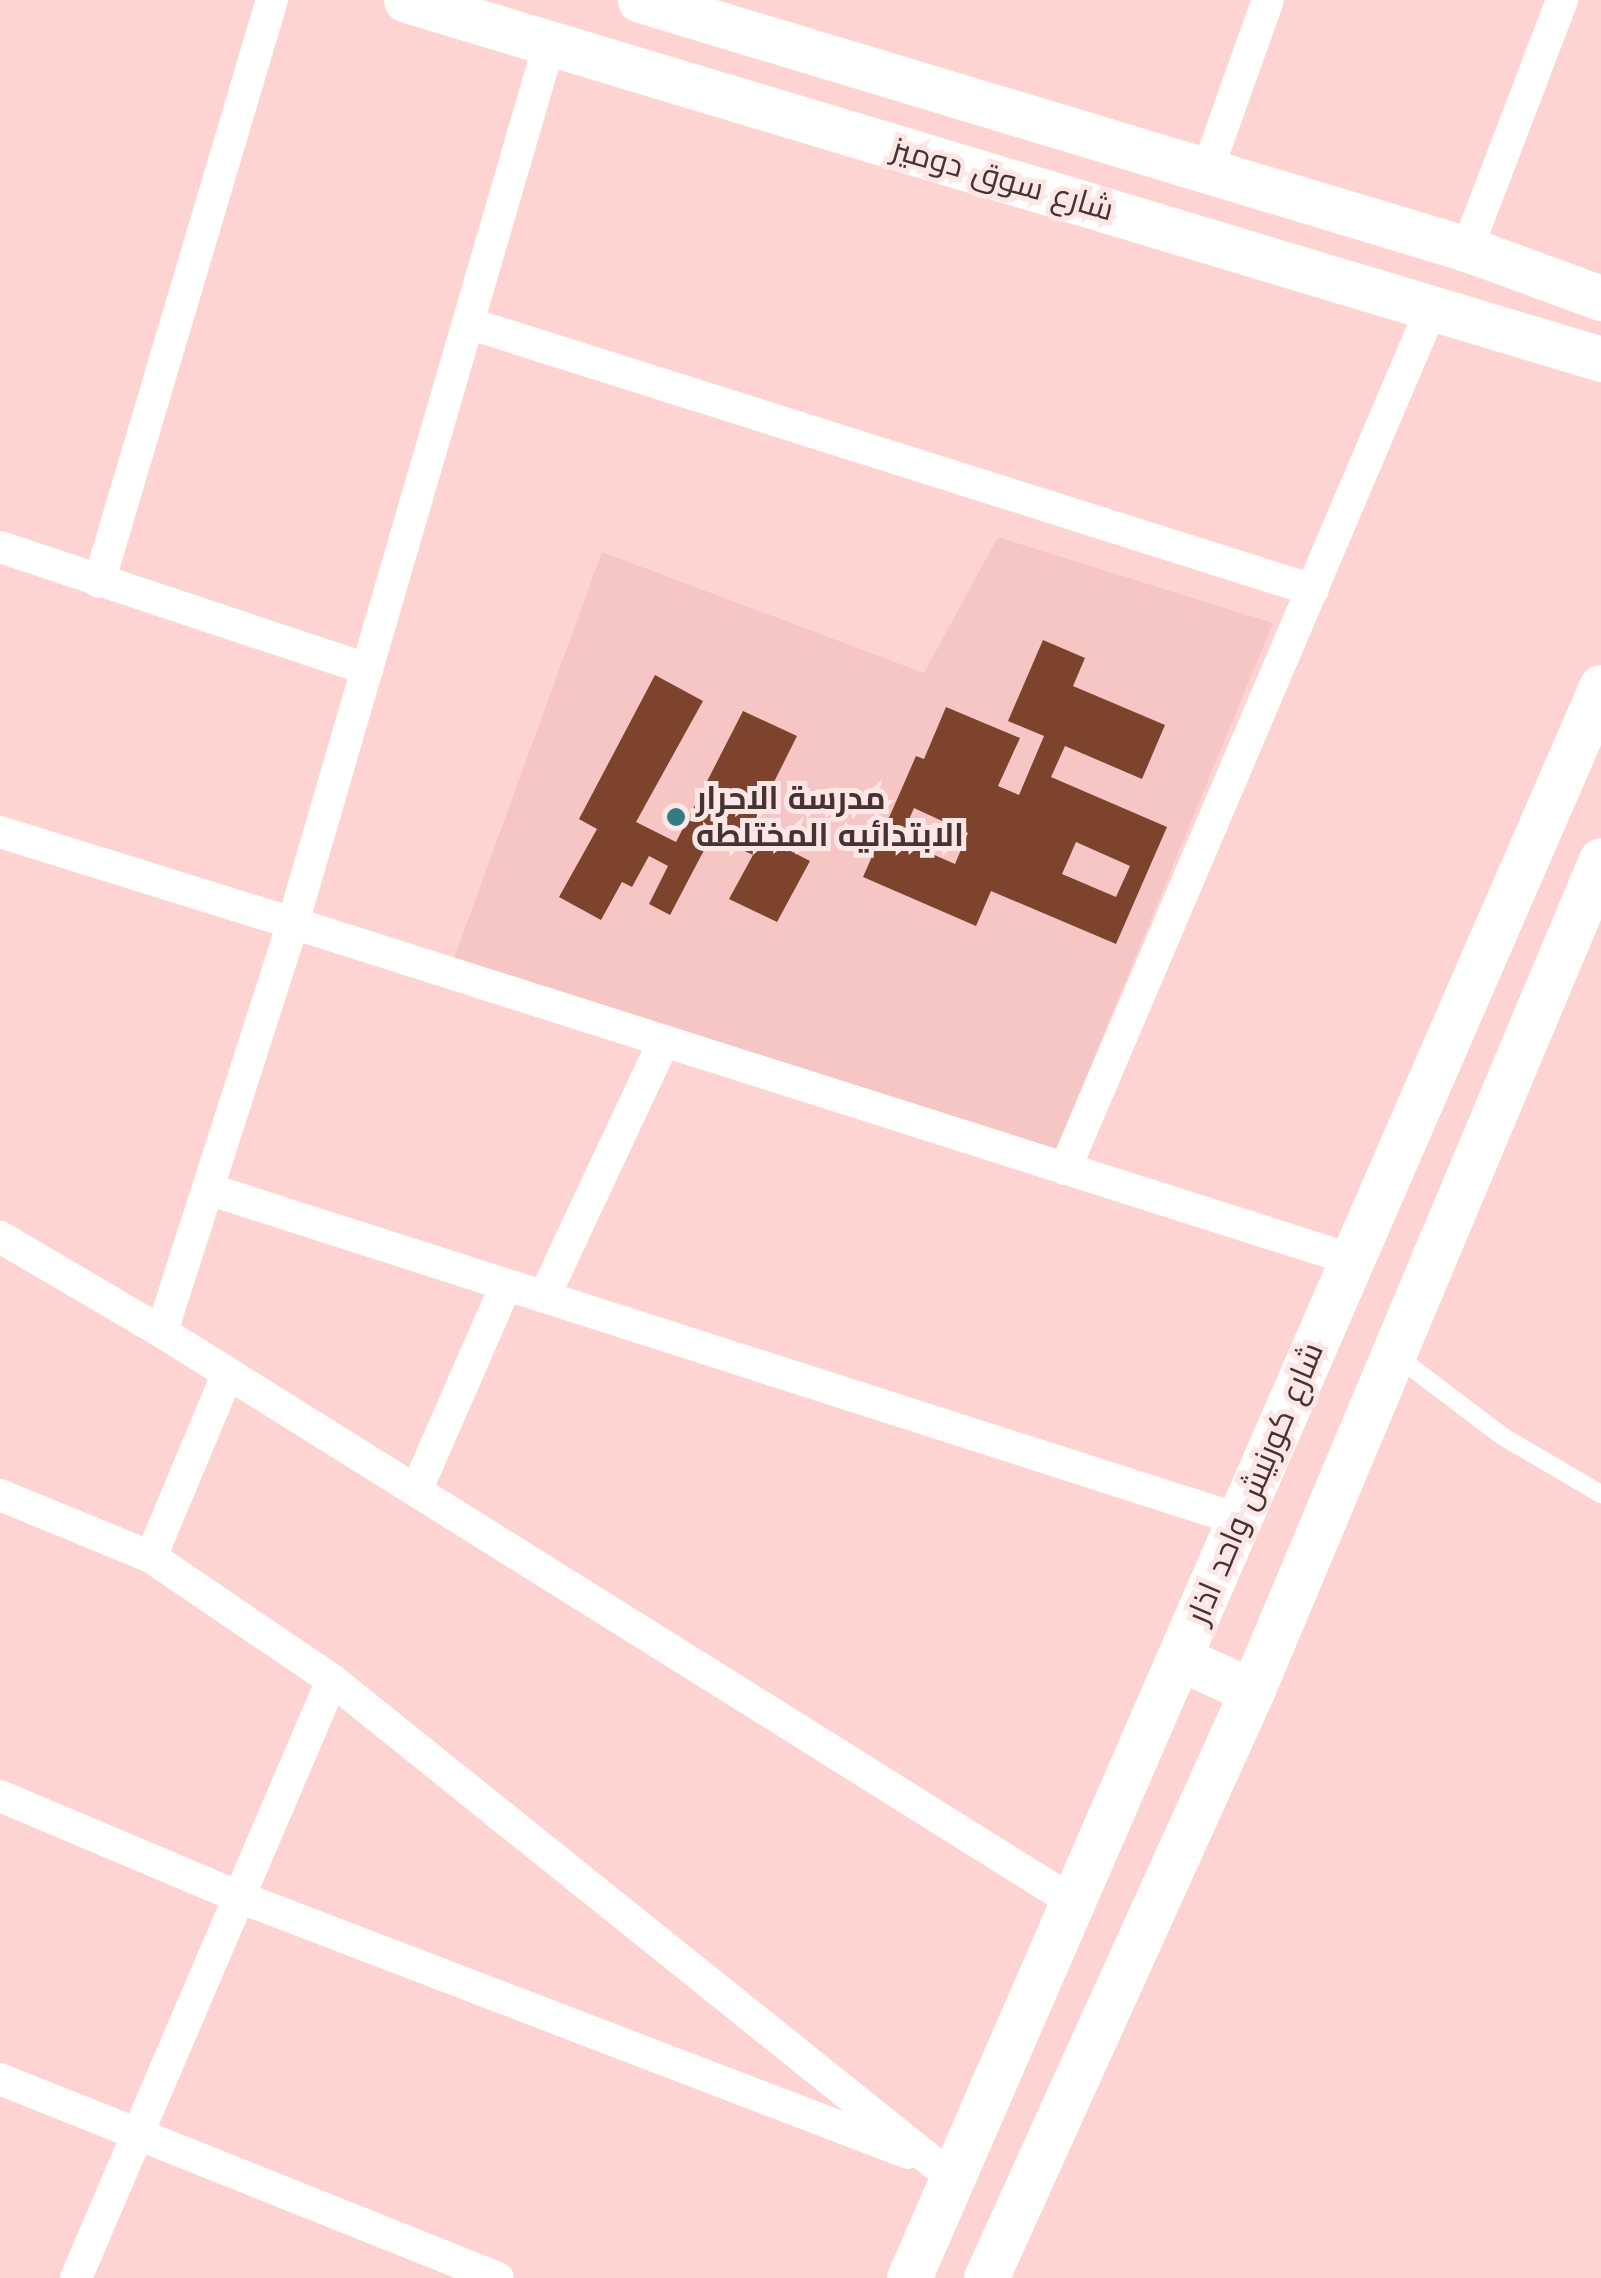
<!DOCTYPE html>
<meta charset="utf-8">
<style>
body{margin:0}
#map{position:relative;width:1601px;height:2278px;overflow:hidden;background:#fed4d2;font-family:"Work Sans",Cairo,sans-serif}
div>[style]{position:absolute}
.built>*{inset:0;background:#f6c6c4}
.building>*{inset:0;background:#7d432d}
.service>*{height:18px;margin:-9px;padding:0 9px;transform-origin:9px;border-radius:9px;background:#fff}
.minor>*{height:32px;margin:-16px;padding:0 16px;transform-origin:16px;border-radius:16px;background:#fff}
.secondary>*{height:45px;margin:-22.5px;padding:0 22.5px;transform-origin:22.5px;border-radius:22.5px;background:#fff}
.dots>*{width:28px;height:28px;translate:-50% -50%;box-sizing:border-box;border:5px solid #fde7e6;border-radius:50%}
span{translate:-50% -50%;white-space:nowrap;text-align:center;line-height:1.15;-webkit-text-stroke:10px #fde7e6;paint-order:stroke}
.street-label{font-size:32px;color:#463231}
.poi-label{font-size:32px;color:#463231;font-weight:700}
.left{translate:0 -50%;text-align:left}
</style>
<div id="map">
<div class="built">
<div style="clip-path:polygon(998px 537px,1273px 623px,1055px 1152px,453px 961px,602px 552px,924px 673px)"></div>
</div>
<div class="building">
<div style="clip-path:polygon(evenodd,1043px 640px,1085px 658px,1073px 686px,1165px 725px,1142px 779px,1065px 746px,1051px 777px,1167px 827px,1116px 944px,991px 891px,976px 926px,863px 877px,916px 756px,924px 759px,946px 707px,1020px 738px,998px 786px,1019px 795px,1044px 736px,1008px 721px,1043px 640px,914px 808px,968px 833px,955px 864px,900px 840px,914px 808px,1043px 640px,1076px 842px,1130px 866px,1116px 897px,1062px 874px,1076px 842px)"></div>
<div style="clip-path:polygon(655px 675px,703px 701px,636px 822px,676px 842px,743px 711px,797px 736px,750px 830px,810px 861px,777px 922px,729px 899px,753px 855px,712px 835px,670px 915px,649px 904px,668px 866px,649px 856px,632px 887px,622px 882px,601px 920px,559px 897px,597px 829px,579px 819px)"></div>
</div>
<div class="service">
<div style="left:1394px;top:1354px;width:136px;rotate:37.2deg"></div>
<div style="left:1502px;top:1436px;width:115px;rotate:30.4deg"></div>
</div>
<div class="minor">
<div style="left:549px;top:45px;width:915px;rotate:106.26deg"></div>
<div style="left:293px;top:923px;width:1109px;rotate:17.63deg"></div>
<div style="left:1207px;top:171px;width:182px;rotate:-70.4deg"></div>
<div style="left:1467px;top:249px;width:267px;rotate:-69.1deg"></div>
<div style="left:468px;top:323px;width:886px;rotate:17.54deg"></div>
<div style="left:0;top:547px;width:387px;rotate:18.4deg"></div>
<div style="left:99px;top:582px;width:607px;rotate:-73.45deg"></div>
<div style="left:0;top:832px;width:307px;rotate:17.3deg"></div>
<div style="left:293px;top:923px;width:429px;rotate:107.8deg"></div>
<div style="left:162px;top:1332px;width:188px;rotate:-149.6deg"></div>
<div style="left:1065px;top:1169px;width:939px;rotate:-66.93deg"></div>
<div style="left:208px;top:1189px;width:1081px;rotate:17.78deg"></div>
<div style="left:544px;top:1297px;width:283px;rotate:-64.9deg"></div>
<div style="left:162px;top:1332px;width:1073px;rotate:32.02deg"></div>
<div style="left:416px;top:1491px;width:225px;rotate:-66.4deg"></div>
<div style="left:0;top:1495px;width:163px;rotate:22.3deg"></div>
<div style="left:151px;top:1557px;width:219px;rotate:34.2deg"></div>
<div style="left:332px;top:1680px;width:773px;rotate:38.75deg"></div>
<div style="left:935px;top:2164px;width:21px;rotate:23deg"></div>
<div style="left:151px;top:1557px;width:199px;rotate:-67.3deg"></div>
<div style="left:0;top:1796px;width:259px;rotate:22.9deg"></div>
<div style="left:239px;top:1897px;width:716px;rotate:20.94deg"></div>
<div style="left:0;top:2079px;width:536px;rotate:21.78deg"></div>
<div style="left:76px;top:2278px;width:650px;rotate:-66.82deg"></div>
</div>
<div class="secondary">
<div style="left:406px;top:0;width:1248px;rotate:16.72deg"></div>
<div style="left:640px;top:0;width:864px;rotate:16.76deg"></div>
<div style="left:1467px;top:249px;width:143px;rotate:20.1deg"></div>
<div style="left:1181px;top:1659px;width:78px;rotate:24.3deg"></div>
<div style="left:909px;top:2278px;width:1735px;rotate:-66.49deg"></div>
<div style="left:986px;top:2278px;width:644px;rotate:-65.62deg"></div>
<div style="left:1252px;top:1691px;width:901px;rotate:-67.22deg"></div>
</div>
<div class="dots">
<div style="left:676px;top:817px;background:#337c81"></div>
</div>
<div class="street-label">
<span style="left:1003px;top:179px;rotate:16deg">شارع سوق دوميز</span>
<span style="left:1255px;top:1483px;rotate:-67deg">شارع كورنيش واحد اذار</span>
</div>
<div class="poi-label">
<span class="left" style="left:696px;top:817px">مدرسة الاحرار<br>الابتدائيه المختلطه</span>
</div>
</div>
